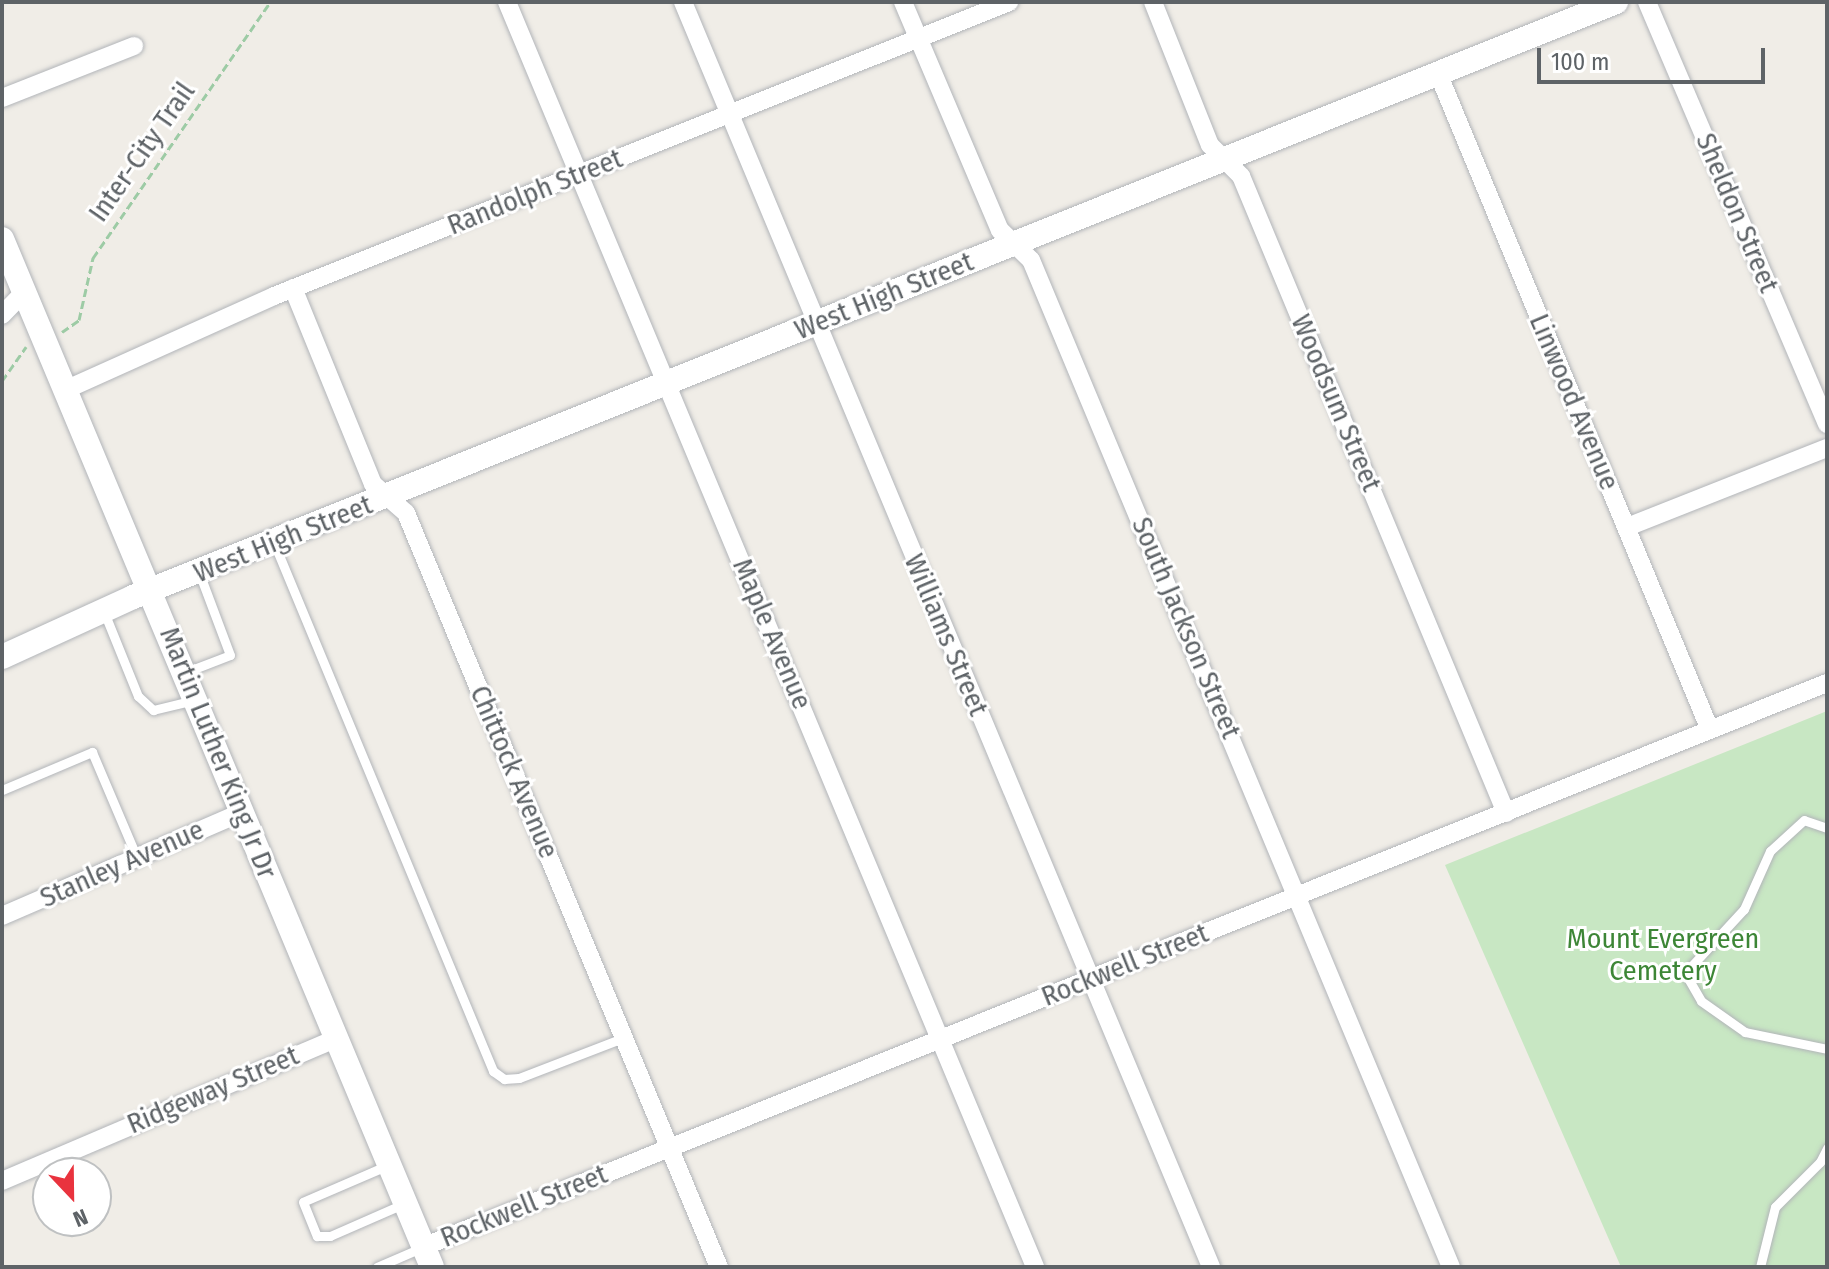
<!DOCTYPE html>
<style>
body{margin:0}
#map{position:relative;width:1829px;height:1269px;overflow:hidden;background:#f0ede7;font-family:"Fira Sans Condensed",sans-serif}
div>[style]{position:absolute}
.green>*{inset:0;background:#c8e7c3}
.path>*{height:3px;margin-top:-1.5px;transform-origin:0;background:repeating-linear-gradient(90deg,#9dcba5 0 8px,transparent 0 12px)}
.roads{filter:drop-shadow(0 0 2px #b2b5b9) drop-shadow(0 0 2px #b2b5b9)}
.lane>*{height:9px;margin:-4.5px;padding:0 4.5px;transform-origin:4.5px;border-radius:4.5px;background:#fff}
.street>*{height:18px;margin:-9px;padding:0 9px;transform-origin:9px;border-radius:9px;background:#fff}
.secondary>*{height:24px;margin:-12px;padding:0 12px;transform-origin:12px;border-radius:12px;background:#fff}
span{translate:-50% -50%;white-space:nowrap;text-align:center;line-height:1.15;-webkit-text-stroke:6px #fff;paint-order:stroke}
.street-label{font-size:28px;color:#5e6367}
.park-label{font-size:28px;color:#3d8636}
.frame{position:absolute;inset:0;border:4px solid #5e6367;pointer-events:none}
.north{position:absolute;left:32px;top:1157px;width:80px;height:80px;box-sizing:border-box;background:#fff;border:2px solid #bfc1c2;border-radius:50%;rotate:158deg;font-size:22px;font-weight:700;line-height:32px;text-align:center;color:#5e6367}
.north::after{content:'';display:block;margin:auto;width:28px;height:36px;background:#e9333e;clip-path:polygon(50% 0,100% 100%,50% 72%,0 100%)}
.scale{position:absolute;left:1537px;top:48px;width:228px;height:36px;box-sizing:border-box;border:4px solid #5e6367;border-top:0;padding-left:10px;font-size:24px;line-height:28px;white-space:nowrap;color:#5e6367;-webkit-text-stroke:6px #fff;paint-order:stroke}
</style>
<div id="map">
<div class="green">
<div style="clip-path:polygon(1827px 711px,1827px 1267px,1621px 1267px,1445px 865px)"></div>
</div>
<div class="path">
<div style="left:62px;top:332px;width:21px;rotate:-35deg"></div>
<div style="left:79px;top:320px;width:64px;rotate:-77.3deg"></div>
<div style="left:93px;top:258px;width:311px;rotate:-55.3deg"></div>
<div style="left:2px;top:381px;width:42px;rotate:-54.8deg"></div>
</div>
<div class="roads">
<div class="lane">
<div style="left:274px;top:543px;width:572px;rotate:67.47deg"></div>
<div style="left:493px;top:1071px;width:14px;rotate:36deg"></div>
<div style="left:504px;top:1079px;width:15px;rotate:-4deg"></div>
<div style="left:519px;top:1078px;width:114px;rotate:-21.1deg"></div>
<div style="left:104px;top:612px;width:91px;rotate:68deg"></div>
<div style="left:138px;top:696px;width:21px;rotate:43deg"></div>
<div style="left:153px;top:710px;width:42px;rotate:-13.7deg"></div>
<div style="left:186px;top:672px;width:47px;rotate:-21.1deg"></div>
<div style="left:230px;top:655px;width:85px;rotate:-110.6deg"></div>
<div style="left:2px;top:790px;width:98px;rotate:-22.9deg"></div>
<div style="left:92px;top:752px;width:115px;rotate:67deg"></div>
<div style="left:1827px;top:828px;width:24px;rotate:-161deg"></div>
<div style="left:1804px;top:820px;width:46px;rotate:137.6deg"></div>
<div style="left:1770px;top:851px;width:64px;rotate:114.1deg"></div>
<div style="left:1744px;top:909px;width:87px;rotate:132.7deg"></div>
<div style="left:1685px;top:973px;width:32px;rotate:60deg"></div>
<div style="left:1701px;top:1001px;width:54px;rotate:35.2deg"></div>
<div style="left:1745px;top:1032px;width:84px;rotate:11.7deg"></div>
<div style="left:386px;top:1166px;width:90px;rotate:156.6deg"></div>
<div style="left:303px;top:1202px;width:37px;rotate:68deg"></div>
<div style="left:317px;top:1236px;width:13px"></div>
<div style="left:330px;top:1236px;width:82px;rotate:-23.7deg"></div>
<div style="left:377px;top:1267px;width:50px;rotate:-23.5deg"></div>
<div style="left:1760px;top:1267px;width:62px;rotate:-76deg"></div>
<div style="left:1775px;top:1207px;width:64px;rotate:-45deg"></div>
<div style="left:1820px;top:1162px;width:16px;rotate:-63deg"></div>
</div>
<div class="street">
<div style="left:507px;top:2px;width:1371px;rotate:67.34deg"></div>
<div style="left:683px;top:2px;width:1371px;rotate:67.34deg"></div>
<div style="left:903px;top:2px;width:248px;rotate:67deg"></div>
<div style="left:1000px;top:230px;width:43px;rotate:44.1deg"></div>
<div style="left:1031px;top:260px;width:1091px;rotate:67.36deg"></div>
<div style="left:1153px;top:2px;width:154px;rotate:68.3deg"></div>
<div style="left:1210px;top:145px;width:44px;rotate:45deg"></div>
<div style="left:1241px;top:176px;width:690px;rotate:67.41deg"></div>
<div style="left:1647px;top:2px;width:459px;rotate:66.9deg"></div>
<div style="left:1438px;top:73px;width:711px;rotate:67.51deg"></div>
<div style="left:2px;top:98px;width:142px;rotate:-21.5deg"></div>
<div style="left:293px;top:288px;width:212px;rotate:67.8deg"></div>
<div style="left:373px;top:484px;width:44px;rotate:41.3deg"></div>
<div style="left:406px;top:513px;width:816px;rotate:67.46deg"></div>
<div style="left:2px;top:315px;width:32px;rotate:-46deg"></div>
<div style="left:65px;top:390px;width:229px;rotate:-24.2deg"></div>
<div style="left:274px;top:296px;width:792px;rotate:-21.8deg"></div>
<div style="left:1627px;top:527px;width:215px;rotate:-21.6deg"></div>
<div style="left:2px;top:916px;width:262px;rotate:-23.4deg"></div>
<div style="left:2px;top:1181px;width:364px;rotate:-23.1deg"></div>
<div style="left:423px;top:1247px;width:1513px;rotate:-21.89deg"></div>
</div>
<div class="secondary">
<div style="left:2px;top:239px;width:1114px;rotate:67.3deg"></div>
<div style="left:2px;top:657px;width:144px;rotate:-24.6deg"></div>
<div style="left:133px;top:597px;width:1598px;rotate:-21.86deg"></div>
</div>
</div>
<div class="street-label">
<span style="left:142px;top:152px;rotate:-55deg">Inter-City Trail</span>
<span style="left:535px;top:192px;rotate:-22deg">Randolph Street</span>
<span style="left:1737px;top:213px;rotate:67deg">Sheldon Street</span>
<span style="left:884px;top:296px;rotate:-22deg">West High Street</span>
<span style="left:1574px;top:402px;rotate:67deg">Linwood Avenue</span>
<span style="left:1336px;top:403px;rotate:67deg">Woodsum Street</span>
<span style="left:283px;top:539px;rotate:-22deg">West High Street</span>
<span style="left:1186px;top:628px;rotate:67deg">South Jackson Street</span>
<span style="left:772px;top:634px;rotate:67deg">Maple Avenue</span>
<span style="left:946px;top:635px;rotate:67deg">Williams Street</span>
<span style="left:218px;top:753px;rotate:68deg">Martin Luther King Jr Dr</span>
<span style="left:514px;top:772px;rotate:67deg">Chittock Avenue</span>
<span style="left:122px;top:864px;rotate:-24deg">Stanley Avenue</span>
<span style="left:1125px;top:965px;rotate:-22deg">Rockwell Street</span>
<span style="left:213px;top:1090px;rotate:-23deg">Ridgeway Street</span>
<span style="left:524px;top:1206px;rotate:-22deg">Rockwell Street</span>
</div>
<div class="park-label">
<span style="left:1663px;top:955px">Mount Evergreen<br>Cemetery</span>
</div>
<div class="frame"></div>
<div class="north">N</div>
<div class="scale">100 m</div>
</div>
